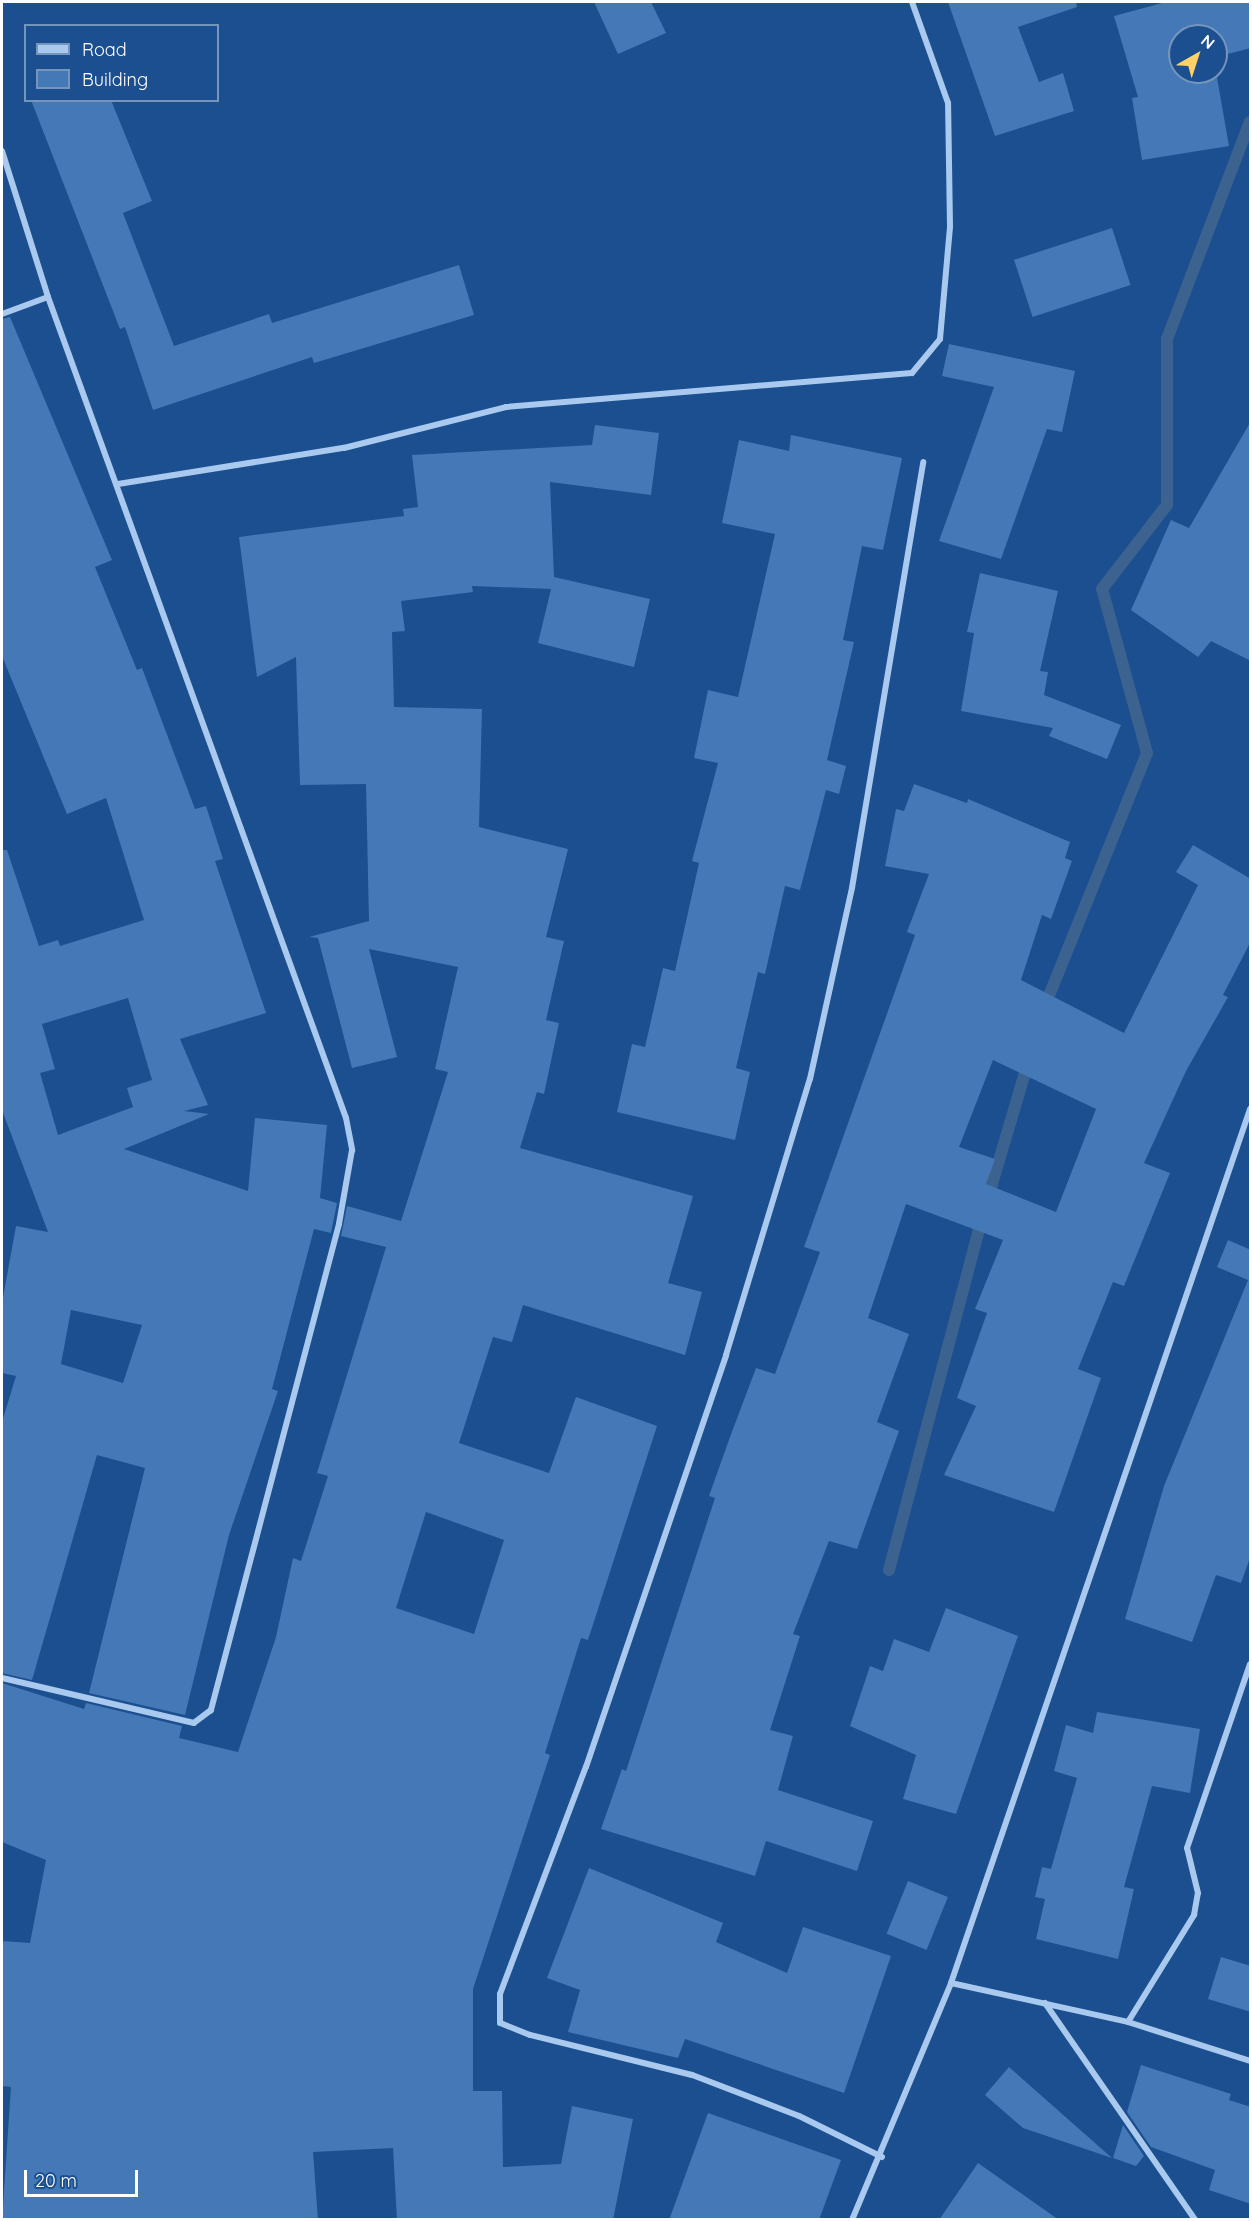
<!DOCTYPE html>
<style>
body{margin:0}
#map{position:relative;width:1252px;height:2221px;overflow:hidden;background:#1b4f8f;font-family:Quicksand,sans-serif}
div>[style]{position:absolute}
.stream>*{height:12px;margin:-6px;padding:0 6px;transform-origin:6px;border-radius:6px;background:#3c6290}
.building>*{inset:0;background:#4478b7;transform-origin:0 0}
.street>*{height:6px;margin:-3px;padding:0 3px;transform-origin:3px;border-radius:3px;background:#a9c9ee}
span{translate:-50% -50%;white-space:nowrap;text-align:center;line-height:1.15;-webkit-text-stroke:5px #1b4f8f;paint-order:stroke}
.frame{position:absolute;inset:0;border:3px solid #fff;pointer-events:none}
.legend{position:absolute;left:24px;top:24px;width:195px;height:78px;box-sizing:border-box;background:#1b4f8f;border:2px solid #7695bc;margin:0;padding:8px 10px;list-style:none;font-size:18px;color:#fff}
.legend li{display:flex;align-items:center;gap:12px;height:30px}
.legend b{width:30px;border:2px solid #7695bc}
.north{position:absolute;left:1168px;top:24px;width:60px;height:60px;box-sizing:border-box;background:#1b4f8f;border:2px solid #7695bc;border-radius:50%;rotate:39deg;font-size:16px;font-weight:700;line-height:24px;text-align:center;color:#fff}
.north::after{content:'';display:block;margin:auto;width:21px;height:27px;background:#ffd166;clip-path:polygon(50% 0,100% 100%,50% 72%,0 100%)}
.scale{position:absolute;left:24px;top:2170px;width:114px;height:27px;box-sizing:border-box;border:3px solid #fff;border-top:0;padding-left:8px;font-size:18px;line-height:21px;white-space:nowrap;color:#fff;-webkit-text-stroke:4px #1b4f8f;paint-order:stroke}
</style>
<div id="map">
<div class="stream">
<div style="left:1044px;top:1008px;width:275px;rotate:-68deg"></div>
<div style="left:1147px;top:753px;width:170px;rotate:-105.3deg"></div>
<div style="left:1102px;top:589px;width:106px;rotate:-52.3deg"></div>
<div style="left:1167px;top:505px;width:166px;rotate:-90deg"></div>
<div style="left:1167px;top:339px;width:232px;rotate:-69.1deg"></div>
<div style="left:987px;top:1201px;width:148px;rotate:-73.5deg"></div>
<div style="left:889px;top:1570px;width:364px;rotate:-75.2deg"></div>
</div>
<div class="building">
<div style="clip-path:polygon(594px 2px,651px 2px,666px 33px,618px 54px)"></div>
<div style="clip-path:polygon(948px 2px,1076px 2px,1077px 7px,1018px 27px,1039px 82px,1063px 73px,1074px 111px,995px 136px)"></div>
<div style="clip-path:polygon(1166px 2px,1251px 2px,1251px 48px,1216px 57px,1216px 36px,1180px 36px,1180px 72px,1216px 72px,1229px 146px,1142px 160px,1132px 98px,1138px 97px,1114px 16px)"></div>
<div style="clip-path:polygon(31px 100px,111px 100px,152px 201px,123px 213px,174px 346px,269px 314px,272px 323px,459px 265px,474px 315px,314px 363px,312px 357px,153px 410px,125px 327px,120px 329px)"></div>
<div style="left:1112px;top:228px;width:60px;height:103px;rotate:72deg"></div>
<div style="clip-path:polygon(evenodd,10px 317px,112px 560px,95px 567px,137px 670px,142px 668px,195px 809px,206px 806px,223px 859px,215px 861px,266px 1013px,180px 1039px,208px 1105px,184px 1111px,209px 1114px,124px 1149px,248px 1191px,255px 1118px,327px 1125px,320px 1198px,337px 1203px,331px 1233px,314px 1229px,272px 1389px,278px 1391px,229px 1535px,185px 1715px,89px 1693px,145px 1468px,97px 1455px,32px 1680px,2px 1673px,2px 1422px,16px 1376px,2px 1373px,2px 1303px,16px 1226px,48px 1232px,2px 1110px,2px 850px,7px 850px,39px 946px,58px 940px,60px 946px,144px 920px,106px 798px,67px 814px,2px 656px,2px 319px,10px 317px,128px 998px,152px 1080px,127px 1088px,133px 1107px,58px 1135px,40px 1073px,55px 1069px,42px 1024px,128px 998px,10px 317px,71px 1310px,142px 1325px,123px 1383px,61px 1364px,71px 1310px)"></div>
<div style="clip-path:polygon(949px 344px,1075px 371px,1062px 432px,1047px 429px,1001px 559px,939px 541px,994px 387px,942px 376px)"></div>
<div style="clip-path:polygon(1251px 421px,1251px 661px,1211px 641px,1198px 657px,1131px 610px,1171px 520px,1189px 528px)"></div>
<div style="clip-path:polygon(evenodd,595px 425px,659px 433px,651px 495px,550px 482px,554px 577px,650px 599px,634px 667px,538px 643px,551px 589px,472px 586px,473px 592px,401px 601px,405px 631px,392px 632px,394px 707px,482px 709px,479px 827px,568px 849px,546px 937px,564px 941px,546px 1020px,559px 1023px,544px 1094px,537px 1092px,520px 1148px,693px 1196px,668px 1283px,702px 1292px,685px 1355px,523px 1305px,512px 1342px,493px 1337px,459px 1443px,549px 1473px,576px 1397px,657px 1426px,588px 1640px,581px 1638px,545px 1753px,550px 1755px,473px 1989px,473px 2091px,502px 2091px,503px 2167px,561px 2164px,572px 2106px,633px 2119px,613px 2220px,397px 2220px,393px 2148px,313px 2152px,318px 2220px,2px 2220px,11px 2087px,2px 2086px,2px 1941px,30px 1943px,46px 1860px,2px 1842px,2px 1683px,84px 1709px,86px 1703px,182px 1726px,179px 1738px,238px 1752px,276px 1637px,293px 1558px,301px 1561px,328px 1476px,317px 1473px,386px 1247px,341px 1236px,347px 1206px,401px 1221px,448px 1072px,435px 1069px,458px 967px,369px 949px,397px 1057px,352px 1068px,318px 938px,309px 937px,369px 921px,366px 784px,300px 785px,296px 657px,257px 677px,239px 537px,404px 516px,403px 509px,418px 507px,412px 455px,592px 445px,595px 425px,426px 1512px,504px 1540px,474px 1634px,396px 1608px,426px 1512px)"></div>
<div style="clip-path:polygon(791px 435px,902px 458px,883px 550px,862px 546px,843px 640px,854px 642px,827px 760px,846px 766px,839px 794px,826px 790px,800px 890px,785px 886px,765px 974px,758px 972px,736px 1068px,750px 1072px,735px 1140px,617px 1112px,632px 1044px,645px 1047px,663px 968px,675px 971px,699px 863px,692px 861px,718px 763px,694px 758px,708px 690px,738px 697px,775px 534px,722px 523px,739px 440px,789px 451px)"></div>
<div style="clip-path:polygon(980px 573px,1058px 591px,1040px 671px,1048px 672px,1044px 695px,1121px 725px,1107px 759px,1049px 736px,1053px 728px,961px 711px,974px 633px,967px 632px)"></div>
<div style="clip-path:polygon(evenodd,914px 784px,967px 803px,968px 799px,1070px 842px,1065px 858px,1072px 861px,1051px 919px,1042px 915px,1021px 980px,1124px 1033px,1198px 885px,1176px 872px,1193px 845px,1251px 879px,1251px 941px,1223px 995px,1228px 997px,1186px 1071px,1144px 1163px,1170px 1173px,1124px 1286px,1113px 1282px,1078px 1369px,1101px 1378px,1054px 1512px,944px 1475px,976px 1406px,957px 1398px,987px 1313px,975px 1309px,1003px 1240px,906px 1204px,868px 1318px,909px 1334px,877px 1422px,899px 1431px,857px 1549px,829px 1541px,793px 1634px,800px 1636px,770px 1730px,793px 1736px,778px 1790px,873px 1821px,857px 1871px,766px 1841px,755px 1876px,601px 1829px,622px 1769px,626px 1771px,715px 1498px,709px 1496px,730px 1437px,756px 1368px,775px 1374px,820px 1252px,804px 1247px,915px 935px,907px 932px,929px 874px,885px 866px,896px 809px,904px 811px,914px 784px,993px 1060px,1096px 1109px,1056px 1212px,986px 1184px,995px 1159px,959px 1147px,993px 1060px)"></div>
<div style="clip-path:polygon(1228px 1240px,1251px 1250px,1251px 1555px,1241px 1583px,1216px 1575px,1192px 1642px,1125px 1619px,1164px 1486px,1248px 1280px,1217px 1267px)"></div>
<div style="clip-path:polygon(946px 1608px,1018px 1636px,956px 1814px,903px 1799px,916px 1755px,850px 1726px,870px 1666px,883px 1671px,894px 1639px,929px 1652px)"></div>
<div style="clip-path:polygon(1097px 1712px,1200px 1729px,1190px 1793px,1152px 1786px,1124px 1887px,1134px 1889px,1118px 1959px,1036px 1939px,1045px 1899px,1035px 1897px,1042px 1867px,1051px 1869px,1077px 1778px,1054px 1771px,1066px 1725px,1093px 1733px)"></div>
<div style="clip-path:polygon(589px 1868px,723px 1923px,716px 1942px,787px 1973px,803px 1927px,891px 1956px,844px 2093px,685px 2039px,678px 2058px,568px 2032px,580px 1990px,547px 1978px)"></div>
<div style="left:908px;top:1881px;width:43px;height:57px;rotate:22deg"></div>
<div style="clip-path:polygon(1221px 1957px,1251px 1966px,1251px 2012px,1208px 1999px)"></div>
<div style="clip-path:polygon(1141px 2065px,1231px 2094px,1229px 2100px,1251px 2107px,1251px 2204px,1209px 2190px,1215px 2170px,1151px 2147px,1127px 2112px)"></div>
<div style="clip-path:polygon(1009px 2067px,1112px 2158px,1023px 2128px,985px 2095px)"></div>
<div style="clip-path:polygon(708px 2113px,841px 2160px,819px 2220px,669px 2220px)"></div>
<div style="clip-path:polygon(1123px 2125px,1144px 2156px,1136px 2166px,1113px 2158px)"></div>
<div style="clip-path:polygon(978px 2163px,1059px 2220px,939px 2220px)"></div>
</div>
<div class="street">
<div style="left:2px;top:151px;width:153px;rotate:72.5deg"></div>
<div style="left:48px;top:297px;width:873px;rotate:70.05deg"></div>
<div style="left:346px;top:1118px;width:33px;rotate:79deg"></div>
<div style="left:352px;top:1150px;width:75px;rotate:100deg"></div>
<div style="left:339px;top:1224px;width:503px;rotate:104.76deg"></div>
<div style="left:211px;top:1710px;width:21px;rotate:143deg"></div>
<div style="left:194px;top:1723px;width:197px;rotate:-166.8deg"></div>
<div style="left:2px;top:314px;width:49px;rotate:-20.3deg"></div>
<div style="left:118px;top:484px;width:229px;rotate:-9.1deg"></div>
<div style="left:344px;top:448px;width:167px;rotate:-14.2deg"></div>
<div style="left:506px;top:407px;width:407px;rotate:-4.8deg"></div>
<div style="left:912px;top:373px;width:44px;rotate:-50.5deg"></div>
<div style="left:940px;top:339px;width:113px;rotate:-84.9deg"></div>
<div style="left:950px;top:226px;width:123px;rotate:-90.9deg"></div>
<div style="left:948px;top:103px;width:107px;rotate:-109.6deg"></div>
<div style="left:951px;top:1983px;width:181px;rotate:12.4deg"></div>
<div style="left:1128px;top:2022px;width:128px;rotate:17.7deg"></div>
<div style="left:1045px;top:2003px;width:264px;rotate:55.3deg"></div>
<div style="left:1128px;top:2022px;width:126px;rotate:-58.3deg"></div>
<div style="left:1194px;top:1915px;width:22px;rotate:-80deg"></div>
<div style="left:1198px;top:1893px;width:46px;rotate:-103.7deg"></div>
<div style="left:1187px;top:1848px;width:194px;rotate:-71.1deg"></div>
<div style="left:882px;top:2157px;width:93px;rotate:-153.7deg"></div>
<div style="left:799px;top:2116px;width:115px;rotate:-159deg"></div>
<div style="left:692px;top:2075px;width:167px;rotate:-166.1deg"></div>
<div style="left:530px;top:2035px;width:32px;rotate:-158deg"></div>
<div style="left:500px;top:2023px;width:29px;rotate:-90deg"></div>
<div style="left:500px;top:1994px;width:243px;rotate:-69.3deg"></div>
<div style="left:586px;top:1767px;width:435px;rotate:-71.2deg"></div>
<div style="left:726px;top:1355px;width:288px;rotate:-73.1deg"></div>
<div style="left:810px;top:1079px;width:196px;rotate:-77.6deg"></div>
<div style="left:852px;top:888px;width:432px;rotate:-80.5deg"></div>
<div style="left:852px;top:2220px;width:257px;rotate:-67.3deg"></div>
<div style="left:951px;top:1983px;width:924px;rotate:-71.11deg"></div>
</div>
<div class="frame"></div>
<ul class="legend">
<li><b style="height:8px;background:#a9c9ee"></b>Road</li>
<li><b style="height:16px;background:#4478b7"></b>Building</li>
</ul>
<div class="north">N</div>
<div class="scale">20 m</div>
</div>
